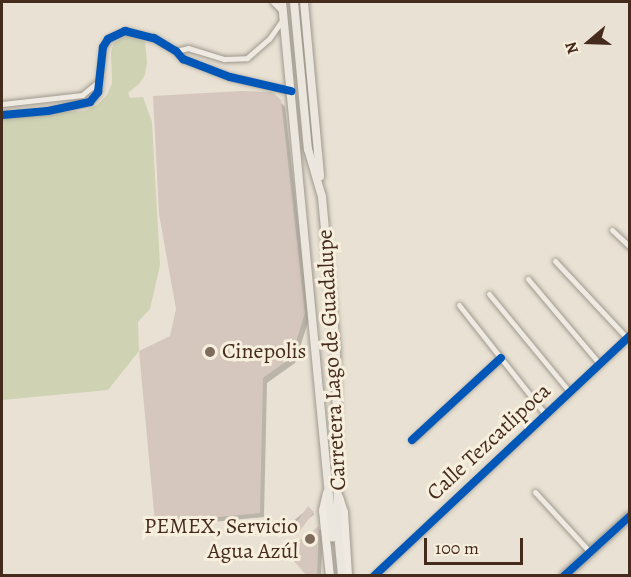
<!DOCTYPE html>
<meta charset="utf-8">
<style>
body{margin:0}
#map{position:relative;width:631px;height:577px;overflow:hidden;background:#e9e2d4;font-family:Alegreya,serif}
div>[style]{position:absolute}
.green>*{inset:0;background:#cfd2b3}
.shadow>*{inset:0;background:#0003;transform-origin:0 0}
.building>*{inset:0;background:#d5c7bd}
.roads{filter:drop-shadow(0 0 2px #9f988e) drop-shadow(0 0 2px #9f988e)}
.street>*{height:5px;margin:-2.5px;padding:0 2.5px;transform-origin:2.5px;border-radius:2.5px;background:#eeeae2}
.secondary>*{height:8px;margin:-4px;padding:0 4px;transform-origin:4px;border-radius:4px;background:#eeeae2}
.primary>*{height:8px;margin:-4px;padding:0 4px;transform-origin:4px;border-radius:4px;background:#ebe6de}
.cycleway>*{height:8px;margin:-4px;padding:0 4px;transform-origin:4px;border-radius:4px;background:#0057b8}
.dots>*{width:16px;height:16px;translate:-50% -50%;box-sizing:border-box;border:3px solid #f7efdd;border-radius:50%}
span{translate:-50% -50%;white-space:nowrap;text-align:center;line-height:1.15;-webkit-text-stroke:6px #f7efdd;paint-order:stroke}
.poi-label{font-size:22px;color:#452b1c}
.left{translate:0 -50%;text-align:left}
.right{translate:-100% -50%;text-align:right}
.street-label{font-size:22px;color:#452b1c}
.frame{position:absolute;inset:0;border:3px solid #452b1c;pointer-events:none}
.north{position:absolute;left:559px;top:12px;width:60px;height:60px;-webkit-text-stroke:4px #f7efdd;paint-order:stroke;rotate:251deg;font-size:16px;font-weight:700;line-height:24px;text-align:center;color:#452b1c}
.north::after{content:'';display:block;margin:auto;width:21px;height:27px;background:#452b1c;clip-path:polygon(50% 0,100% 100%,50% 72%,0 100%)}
.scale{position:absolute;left:424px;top:538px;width:99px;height:27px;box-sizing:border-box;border:3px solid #452b1c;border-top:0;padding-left:8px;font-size:18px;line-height:21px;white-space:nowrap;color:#452b1c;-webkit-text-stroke:4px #f7efdd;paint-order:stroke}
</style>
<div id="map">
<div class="green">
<div style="clip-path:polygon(128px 35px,145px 42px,147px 62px,145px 75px,139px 84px,128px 93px,130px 98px,143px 97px,152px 122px,160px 265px,150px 309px,138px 322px,139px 351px,108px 390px,2px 400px,2px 115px,84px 111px,97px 105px,107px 95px,112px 83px,111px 52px,114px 43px)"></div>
</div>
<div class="shadow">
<div style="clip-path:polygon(272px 93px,285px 107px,309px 319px,295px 363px,267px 383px,264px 517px,161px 527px,156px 523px,172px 337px,177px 309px)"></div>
<div style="left:309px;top:508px;width:8px;height:27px;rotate:50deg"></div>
<div style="clip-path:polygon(318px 528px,323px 532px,321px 576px,309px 576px)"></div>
</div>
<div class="building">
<div style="clip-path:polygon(242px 91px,272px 92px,281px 100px,305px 313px,291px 358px,263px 378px,260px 513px,155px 523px,139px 351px,170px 336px,176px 309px,159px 214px,153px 96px)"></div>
<div style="clip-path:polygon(308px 506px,314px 512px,296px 536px,291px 530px)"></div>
<div style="clip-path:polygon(319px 526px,317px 576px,307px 576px,285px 551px)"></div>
</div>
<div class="roads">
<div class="street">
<div style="left:273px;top:2px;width:13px;rotate:45deg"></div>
<div style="left:176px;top:51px;width:12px;rotate:-14deg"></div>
<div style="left:188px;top:48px;width:38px;rotate:17deg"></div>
<div style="left:224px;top:59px;width:23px;rotate:-2deg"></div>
<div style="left:247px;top:58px;width:29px;rotate:-41deg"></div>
<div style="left:269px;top:39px;width:24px;rotate:-55deg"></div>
<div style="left:2px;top:104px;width:81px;rotate:-6.4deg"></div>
<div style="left:82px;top:95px;width:21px;rotate:-39deg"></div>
<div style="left:2px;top:115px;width:46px;rotate:-5deg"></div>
<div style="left:48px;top:111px;width:43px;rotate:-12.1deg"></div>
<div style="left:90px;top:102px;width:13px;rotate:-51deg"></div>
<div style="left:98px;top:92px;width:45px;rotate:-83.7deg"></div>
<div style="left:103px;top:47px;width:9px;rotate:-58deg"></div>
<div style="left:108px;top:39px;width:19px;rotate:-25deg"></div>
<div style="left:125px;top:31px;width:30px;rotate:14deg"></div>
<div style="left:154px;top:38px;width:26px;rotate:31deg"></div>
<div style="left:176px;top:51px;width:11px;rotate:49deg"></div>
<div style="left:183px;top:59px;width:50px;rotate:21deg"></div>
<div style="left:230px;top:77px;width:63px;rotate:12.9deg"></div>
<div style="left:612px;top:230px;width:25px;rotate:43deg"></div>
<div style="left:555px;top:261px;width:105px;rotate:46.9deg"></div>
<div style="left:528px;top:279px;width:110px;rotate:49.8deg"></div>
<div style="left:489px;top:294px;width:126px;rotate:50.5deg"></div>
<div style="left:459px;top:305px;width:139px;rotate:51.7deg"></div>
<div style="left:412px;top:440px;width:121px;rotate:-42.7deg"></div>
<div style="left:535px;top:492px;width:81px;rotate:47.5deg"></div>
<div style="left:374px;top:576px;width:351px;rotate:-43.2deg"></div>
</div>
<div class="secondary">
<div style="left:327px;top:493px;width:18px;rotate:103deg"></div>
<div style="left:323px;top:511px;width:65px;rotate:83.9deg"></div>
<div style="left:339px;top:497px;width:16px;rotate:72deg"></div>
<div style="left:344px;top:512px;width:64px;rotate:86.4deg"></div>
<div style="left:564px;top:576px;width:89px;rotate:-42.3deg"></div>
</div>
<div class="primary">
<div style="left:282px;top:2px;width:538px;rotate:84.56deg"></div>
<div style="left:294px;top:2px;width:148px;rotate:84.6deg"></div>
<div style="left:308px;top:149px;width:50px;rotate:73.7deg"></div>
<div style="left:322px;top:197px;width:153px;rotate:84.7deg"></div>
<div style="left:336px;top:349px;width:184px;rotate:89.4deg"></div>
<div style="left:338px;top:533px;width:43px;rotate:84.7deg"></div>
<div style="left:304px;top:2px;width:175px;rotate:84.7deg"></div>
</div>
</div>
<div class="cycleway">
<div style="left:2px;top:115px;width:46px;rotate:-5deg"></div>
<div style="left:48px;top:111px;width:43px;rotate:-12.1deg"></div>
<div style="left:90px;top:102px;width:13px;rotate:-51deg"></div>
<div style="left:98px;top:92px;width:45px;rotate:-83.7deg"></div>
<div style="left:103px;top:47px;width:9px;rotate:-58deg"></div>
<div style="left:108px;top:39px;width:19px;rotate:-25deg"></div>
<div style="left:125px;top:31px;width:30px;rotate:14deg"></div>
<div style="left:154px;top:38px;width:26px;rotate:31deg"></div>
<div style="left:176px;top:51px;width:11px;rotate:49deg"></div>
<div style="left:183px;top:59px;width:50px;rotate:21deg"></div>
<div style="left:230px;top:77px;width:63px;rotate:12.9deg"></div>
<div style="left:412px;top:440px;width:121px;rotate:-42.7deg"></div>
<div style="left:374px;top:576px;width:351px;rotate:-43.2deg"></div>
<div style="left:564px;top:576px;width:89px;rotate:-42.3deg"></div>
</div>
<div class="dots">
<div style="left:210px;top:352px;background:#7e6b5c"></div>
<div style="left:310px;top:539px;background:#7e6b5c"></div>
</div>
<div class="poi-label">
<span class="left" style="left:222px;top:352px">Cinepolis</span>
<span class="right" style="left:298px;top:539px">PEMEX, Servicio<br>Agua Azúl</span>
</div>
<div class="street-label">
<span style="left:332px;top:360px;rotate:-93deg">Carretera Lago de Guadalupe</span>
<span style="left:489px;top:442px;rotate:-43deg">Calle Tezcatlipoca</span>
</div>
<div class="frame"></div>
<div class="north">N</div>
<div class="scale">100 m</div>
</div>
